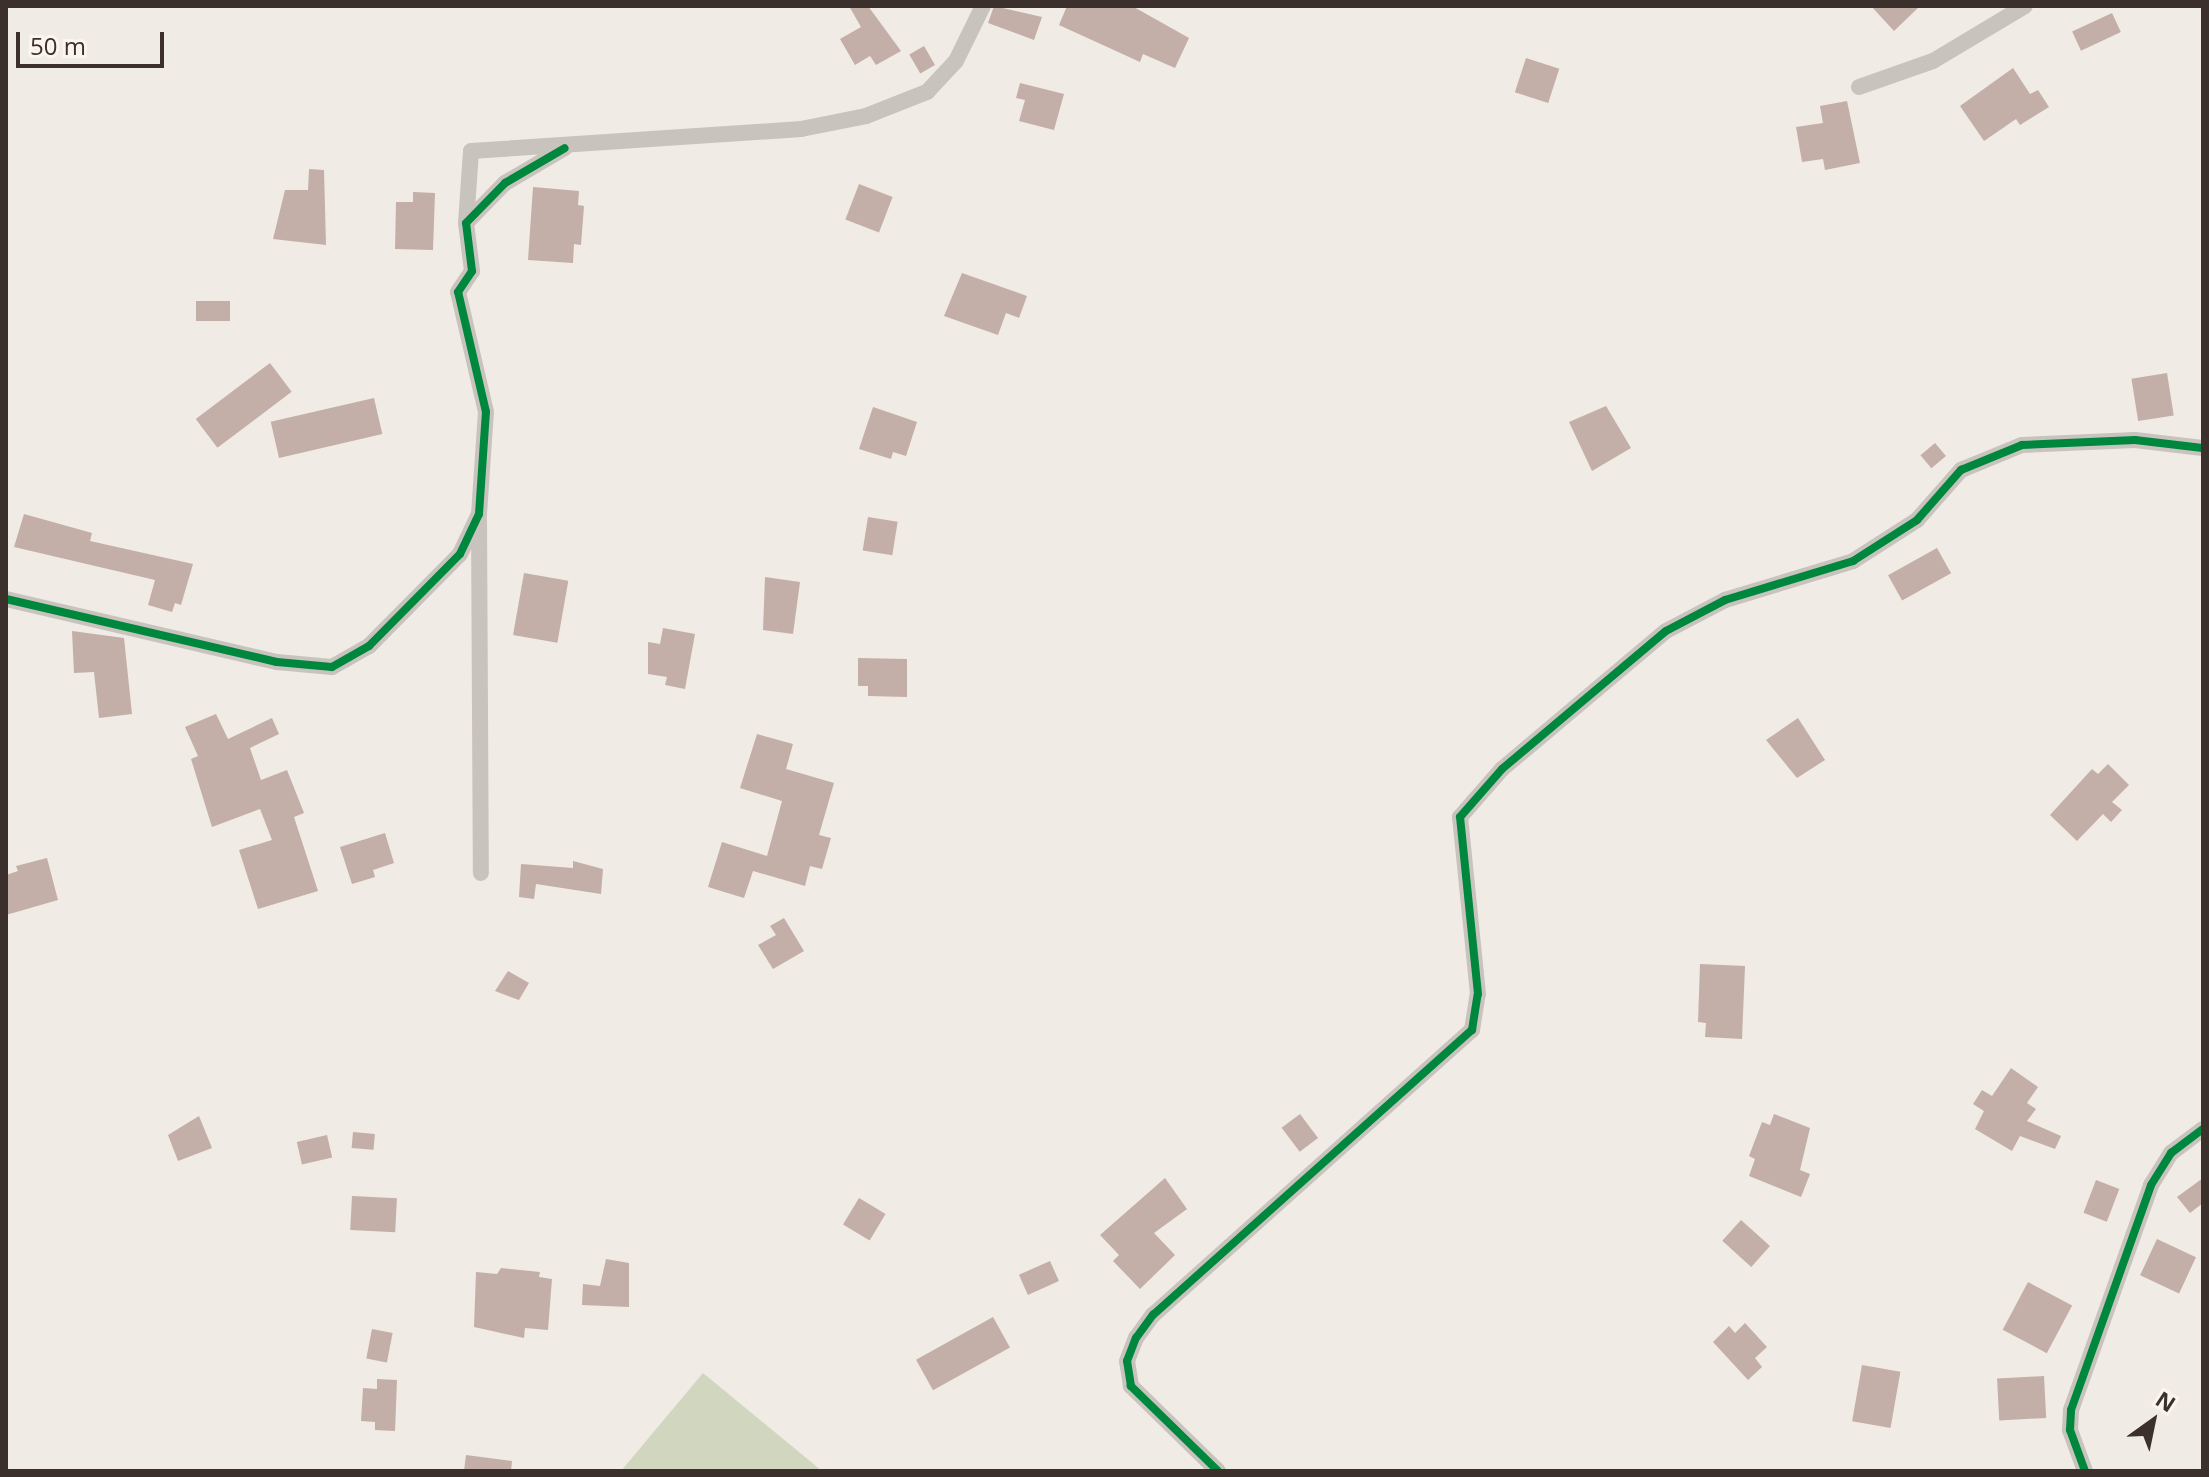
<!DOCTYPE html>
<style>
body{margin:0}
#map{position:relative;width:2209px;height:1477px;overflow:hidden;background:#f0ebe5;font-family:"Open Sans",sans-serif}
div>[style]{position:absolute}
.green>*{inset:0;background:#d1d6bf}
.building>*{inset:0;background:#c3afa7;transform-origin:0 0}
.street>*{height:16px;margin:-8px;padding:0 8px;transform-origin:8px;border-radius:8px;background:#c9c3be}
.cycleway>*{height:8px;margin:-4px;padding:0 4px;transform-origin:4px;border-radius:4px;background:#00873e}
span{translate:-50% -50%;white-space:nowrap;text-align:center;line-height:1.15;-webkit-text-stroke:7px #fbf5ee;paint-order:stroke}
.frame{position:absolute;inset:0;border:8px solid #3b302b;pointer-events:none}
.north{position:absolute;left:2113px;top:1381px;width:80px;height:80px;-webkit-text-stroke:6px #fbf5ee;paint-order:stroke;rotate:33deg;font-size:22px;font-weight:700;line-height:32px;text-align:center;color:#3b302b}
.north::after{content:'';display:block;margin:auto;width:28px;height:36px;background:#3b302b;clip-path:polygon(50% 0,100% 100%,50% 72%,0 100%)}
.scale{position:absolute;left:16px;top:32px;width:148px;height:36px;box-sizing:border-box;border:4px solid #3b302b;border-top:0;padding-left:10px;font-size:24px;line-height:28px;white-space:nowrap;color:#3b302b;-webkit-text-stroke:6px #fbf5ee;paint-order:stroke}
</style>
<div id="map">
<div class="green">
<div style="clip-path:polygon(703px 1373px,822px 1471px,621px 1471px)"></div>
</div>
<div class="building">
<div style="clip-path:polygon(849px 6px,868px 6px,901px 51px,876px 65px,870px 56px,855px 65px,840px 39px,861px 27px)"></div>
<div style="clip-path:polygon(994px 6px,1042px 17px,1034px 40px,988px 23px)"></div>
<div style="clip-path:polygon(1067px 6px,1132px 6px,1189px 38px,1175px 68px,1143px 54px,1140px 62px,1059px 25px)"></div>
<div style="clip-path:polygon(1871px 6px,1920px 6px,1894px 31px)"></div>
<div style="left:2112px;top:13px;width:21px;height:44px;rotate:65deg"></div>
<div style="left:924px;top:46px;width:22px;height:17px;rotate:60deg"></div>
<div style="left:1526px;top:58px;width:35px;height:36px;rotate:18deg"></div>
<div style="clip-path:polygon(2013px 68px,2030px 94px,2038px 90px,2049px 107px,2020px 125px,2016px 119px,1984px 141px,1960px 106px)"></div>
<div style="clip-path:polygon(1020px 83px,1064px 94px,1054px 130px,1019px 121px,1025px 100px,1016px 98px)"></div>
<div style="clip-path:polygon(1847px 101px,1860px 163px,1825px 170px,1823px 159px,1802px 162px,1796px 127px,1823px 123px,1820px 106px)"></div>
<div style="clip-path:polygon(309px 169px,324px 170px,326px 245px,273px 239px,285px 190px,308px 190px)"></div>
<div style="left:859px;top:184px;width:36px;height:38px;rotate:21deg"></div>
<div style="clip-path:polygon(533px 187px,579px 191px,578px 205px,584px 206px,581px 245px,574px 244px,573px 263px,528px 260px)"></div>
<div style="clip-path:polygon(413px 192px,435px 193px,433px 250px,395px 249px,396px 202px,413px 202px)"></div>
<div style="clip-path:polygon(962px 273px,1027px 296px,1019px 318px,1006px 313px,998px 335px,944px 316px)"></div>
<div style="left:196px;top:301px;width:34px;height:20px"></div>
<div style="left:270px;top:363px;width:36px;height:93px;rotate:53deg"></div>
<div style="left:2167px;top:373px;width:43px;height:36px;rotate:81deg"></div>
<div style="left:374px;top:398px;width:37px;height:106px;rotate:77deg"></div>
<div style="clip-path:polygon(1606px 406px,1631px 448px,1592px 471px,1569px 422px)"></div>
<div style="clip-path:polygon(873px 407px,917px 422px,906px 456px,893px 452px,891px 459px,859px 449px)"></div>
<div style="left:1935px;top:443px;width:17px;height:19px;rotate:50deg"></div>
<div style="clip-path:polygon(24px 514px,92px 533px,90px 541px,193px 564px,181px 605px,175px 603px,172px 612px,148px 605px,155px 580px,14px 547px)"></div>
<div style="left:868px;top:517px;width:30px;height:34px;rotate:9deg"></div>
<div style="left:1937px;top:548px;width:29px;height:56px;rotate:61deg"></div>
<div style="left:524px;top:573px;width:45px;height:63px;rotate:10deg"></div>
<div style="clip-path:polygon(765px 577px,800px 582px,793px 634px,763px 630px)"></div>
<div style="clip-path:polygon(663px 628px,695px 634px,685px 689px,665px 685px,667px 677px,648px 674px,648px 642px,660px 644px)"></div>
<div style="clip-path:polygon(72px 631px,124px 638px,132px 714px,99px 718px,94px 672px,74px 673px)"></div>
<div style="clip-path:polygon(858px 658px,907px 659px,907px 697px,868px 696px,868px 686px,858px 686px)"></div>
<div style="clip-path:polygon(216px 714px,228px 739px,272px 718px,279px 734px,250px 748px,261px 780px,287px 770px,304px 813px,294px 817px,318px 891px,258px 909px,239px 850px,272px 840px,260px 809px,212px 827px,191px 759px,198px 756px,185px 727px)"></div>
<div style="clip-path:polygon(1798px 718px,1825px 760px,1797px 778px,1766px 740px)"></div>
<div style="clip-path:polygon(757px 734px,793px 744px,786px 769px,834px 783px,819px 835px,831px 838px,822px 869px,810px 866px,805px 886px,753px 871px,744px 898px,708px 887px,722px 842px,767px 856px,782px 801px,740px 788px)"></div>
<div style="clip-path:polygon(2108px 764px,2129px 785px,2112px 802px,2122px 810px,2111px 822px,2103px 814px,2077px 841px,2050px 815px,2092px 769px,2098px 774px)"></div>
<div style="clip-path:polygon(385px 833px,394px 863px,373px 870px,375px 877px,352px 884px,340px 847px)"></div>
<div style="clip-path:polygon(47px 858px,58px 900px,6px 915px,6px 875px,18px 871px,16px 866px)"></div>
<div style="clip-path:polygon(573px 861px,603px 869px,601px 894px,536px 884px,534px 899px,519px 897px,521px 864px,573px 868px)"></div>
<div style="clip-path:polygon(784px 918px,804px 951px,773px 969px,758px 945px,776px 935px,770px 926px)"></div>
<div style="clip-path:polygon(1700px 964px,1745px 966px,1742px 1039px,1705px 1037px,1706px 1023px,1698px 1022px)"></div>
<div style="clip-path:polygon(508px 971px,529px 983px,519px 1000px,495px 991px)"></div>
<div style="clip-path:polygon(2011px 1068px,2038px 1087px,2027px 1103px,2036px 1109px,2027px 1121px,2061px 1136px,2055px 1149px,2020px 1136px,2012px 1151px,1975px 1129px,1984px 1111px,1973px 1104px,1982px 1090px,1992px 1096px)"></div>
<div style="left:1300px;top:1114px;width:30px;height:23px;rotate:53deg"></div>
<div style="clip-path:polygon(1774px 1114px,1810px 1128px,1800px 1170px,1810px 1174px,1801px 1197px,1749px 1176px,1755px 1159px,1749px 1156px,1762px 1122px,1770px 1125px)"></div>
<div style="clip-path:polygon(199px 1116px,212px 1148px,178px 1161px,168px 1135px)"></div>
<div style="left:353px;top:1132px;width:22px;height:16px;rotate:5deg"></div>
<div style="left:327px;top:1135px;width:23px;height:31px;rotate:77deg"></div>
<div style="clip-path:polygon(1165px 1178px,1187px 1209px,1154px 1233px,1175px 1255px,1140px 1289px,1113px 1261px,1119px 1255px,1100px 1235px)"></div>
<div style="clip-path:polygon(2203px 1178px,2203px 1203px,2190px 1213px,2177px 1197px)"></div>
<div style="left:2096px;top:1180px;width:25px;height:35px;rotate:21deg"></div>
<div style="left:352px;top:1196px;width:45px;height:34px;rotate:3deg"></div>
<div style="left:859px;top:1198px;width:31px;height:31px;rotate:31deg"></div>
<div style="left:1741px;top:1220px;width:39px;height:28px;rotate:42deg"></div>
<div style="left:2157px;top:1239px;width:43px;height:40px;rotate:25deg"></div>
<div style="clip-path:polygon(606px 1259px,629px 1263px,629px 1307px,582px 1305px,583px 1284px,600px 1286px)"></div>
<div style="left:1050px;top:1261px;width:22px;height:34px;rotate:66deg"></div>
<div style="clip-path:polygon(501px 1268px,540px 1272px,539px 1277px,552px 1279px,548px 1330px,525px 1328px,524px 1338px,474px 1327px,476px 1272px,497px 1274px)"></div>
<div style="left:2028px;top:1282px;width:50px;height:54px;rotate:28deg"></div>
<div style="left:993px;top:1317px;width:35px;height:88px;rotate:61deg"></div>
<div style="clip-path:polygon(1745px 1323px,1767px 1347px,1755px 1358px,1762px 1367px,1748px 1380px,1713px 1342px,1729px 1326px,1735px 1333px)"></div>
<div style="left:372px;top:1329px;width:21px;height:30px;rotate:11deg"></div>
<div style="left:1862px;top:1365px;width:39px;height:57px;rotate:10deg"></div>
<div style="left:2044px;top:1376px;width:42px;height:47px;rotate:87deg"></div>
<div style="clip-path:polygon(377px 1379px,397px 1380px,395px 1431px,375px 1430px,375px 1422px,361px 1421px,363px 1388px,377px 1389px)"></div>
<div style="clip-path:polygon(466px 1455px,512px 1461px,511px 1471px,464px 1471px)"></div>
</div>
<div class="street">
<div style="left:1859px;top:87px;width:78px;rotate:-19.4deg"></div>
<div style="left:1933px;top:61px;width:107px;rotate:-30.9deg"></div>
<div style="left:466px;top:223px;width:72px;rotate:-86deg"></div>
<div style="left:471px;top:151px;width:331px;rotate:-3.8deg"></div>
<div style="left:801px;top:129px;width:66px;rotate:-11.3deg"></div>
<div style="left:866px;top:116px;width:66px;rotate:-21.5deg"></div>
<div style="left:927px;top:92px;width:42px;rotate:-46.9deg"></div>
<div style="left:956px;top:61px;width:61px;rotate:-63.9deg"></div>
<div style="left:479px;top:520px;width:353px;rotate:89.7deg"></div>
<div style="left:6px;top:599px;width:278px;rotate:13.1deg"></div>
<div style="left:277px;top:662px;width:55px;rotate:5.2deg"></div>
<div style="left:332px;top:667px;width:43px;rotate:-29.6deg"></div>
<div style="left:369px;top:646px;width:129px;rotate:-45.3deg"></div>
<div style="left:460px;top:554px;width:44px;rotate:-64.6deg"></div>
<div style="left:479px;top:514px;width:102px;rotate:-86.1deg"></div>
<div style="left:486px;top:412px;width:123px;rotate:-103.1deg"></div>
<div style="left:458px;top:292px;width:25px;rotate:-56deg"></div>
<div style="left:472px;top:271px;width:48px;rotate:-97.1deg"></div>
<div style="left:466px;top:223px;width:56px;rotate:-45.7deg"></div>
<div style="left:505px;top:183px;width:69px;rotate:-30.3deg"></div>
<div style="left:1218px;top:1471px;width:122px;rotate:-135.7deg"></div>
<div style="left:1131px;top:1386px;width:25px;rotate:-99deg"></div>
<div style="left:1127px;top:1361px;width:25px;rotate:-69deg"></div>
<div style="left:1136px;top:1338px;width:29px;rotate:-54deg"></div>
<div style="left:1153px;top:1315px;width:428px;rotate:-41.8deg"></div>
<div style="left:1472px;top:1030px;width:36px;rotate:-81deg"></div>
<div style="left:1478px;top:994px;width:178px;rotate:-95.8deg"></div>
<div style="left:1460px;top:817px;width:64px;rotate:-48.8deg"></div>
<div style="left:1502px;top:769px;width:214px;rotate:-40.1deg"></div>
<div style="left:1666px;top:631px;width:67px;rotate:-27.7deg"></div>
<div style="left:1725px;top:600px;width:134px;rotate:-16.9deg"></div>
<div style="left:1853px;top:561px;width:76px;rotate:-32.6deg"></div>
<div style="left:1917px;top:520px;width:67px;rotate:-48.7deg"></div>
<div style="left:1961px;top:470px;width:66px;rotate:-22.3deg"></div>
<div style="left:2022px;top:445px;width:113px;rotate:-2.5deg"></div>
<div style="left:2135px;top:440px;width:68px;rotate:6.7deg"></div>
<div style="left:2085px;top:1471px;width:44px;rotate:-110.1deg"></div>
<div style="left:2070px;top:1430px;width:20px;rotate:-87deg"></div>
<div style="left:2071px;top:1410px;width:239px;rotate:-70.4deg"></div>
<div style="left:2151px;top:1185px;width:38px;rotate:-58deg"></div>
<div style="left:2171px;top:1153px;width:40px;rotate:-37deg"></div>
</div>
<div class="cycleway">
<div style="left:6px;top:599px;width:278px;rotate:13.1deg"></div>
<div style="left:277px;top:662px;width:55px;rotate:5.2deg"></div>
<div style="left:332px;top:667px;width:43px;rotate:-29.6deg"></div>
<div style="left:369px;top:646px;width:129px;rotate:-45.3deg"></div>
<div style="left:460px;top:554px;width:44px;rotate:-64.6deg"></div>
<div style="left:479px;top:514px;width:102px;rotate:-86.1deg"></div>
<div style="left:486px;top:412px;width:123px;rotate:-103.1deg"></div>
<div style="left:458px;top:292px;width:25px;rotate:-56deg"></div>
<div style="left:472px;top:271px;width:48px;rotate:-97.1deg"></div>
<div style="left:466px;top:223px;width:56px;rotate:-45.7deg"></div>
<div style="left:505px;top:183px;width:69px;rotate:-30.3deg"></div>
<div style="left:1218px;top:1471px;width:122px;rotate:-135.7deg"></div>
<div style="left:1131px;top:1386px;width:25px;rotate:-99deg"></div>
<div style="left:1127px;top:1361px;width:25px;rotate:-69deg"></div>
<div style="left:1136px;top:1338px;width:29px;rotate:-54deg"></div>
<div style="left:1153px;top:1315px;width:428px;rotate:-41.8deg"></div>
<div style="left:1472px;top:1030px;width:36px;rotate:-81deg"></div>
<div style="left:1478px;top:994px;width:178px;rotate:-95.8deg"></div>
<div style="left:1460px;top:817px;width:64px;rotate:-48.8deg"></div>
<div style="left:1502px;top:769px;width:214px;rotate:-40.1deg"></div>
<div style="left:1666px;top:631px;width:67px;rotate:-27.7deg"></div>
<div style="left:1725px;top:600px;width:134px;rotate:-16.9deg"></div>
<div style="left:1853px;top:561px;width:76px;rotate:-32.6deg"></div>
<div style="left:1917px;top:520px;width:67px;rotate:-48.7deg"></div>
<div style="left:1961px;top:470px;width:66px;rotate:-22.3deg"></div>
<div style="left:2022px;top:445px;width:113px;rotate:-2.5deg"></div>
<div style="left:2135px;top:440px;width:68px;rotate:6.7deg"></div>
<div style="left:2085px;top:1471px;width:44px;rotate:-110.1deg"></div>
<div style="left:2070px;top:1430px;width:20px;rotate:-87deg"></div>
<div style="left:2071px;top:1410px;width:239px;rotate:-70.4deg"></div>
<div style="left:2151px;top:1185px;width:38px;rotate:-58deg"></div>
<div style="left:2171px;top:1153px;width:40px;rotate:-37deg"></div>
</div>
<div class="frame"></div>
<div class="north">N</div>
<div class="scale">50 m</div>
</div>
